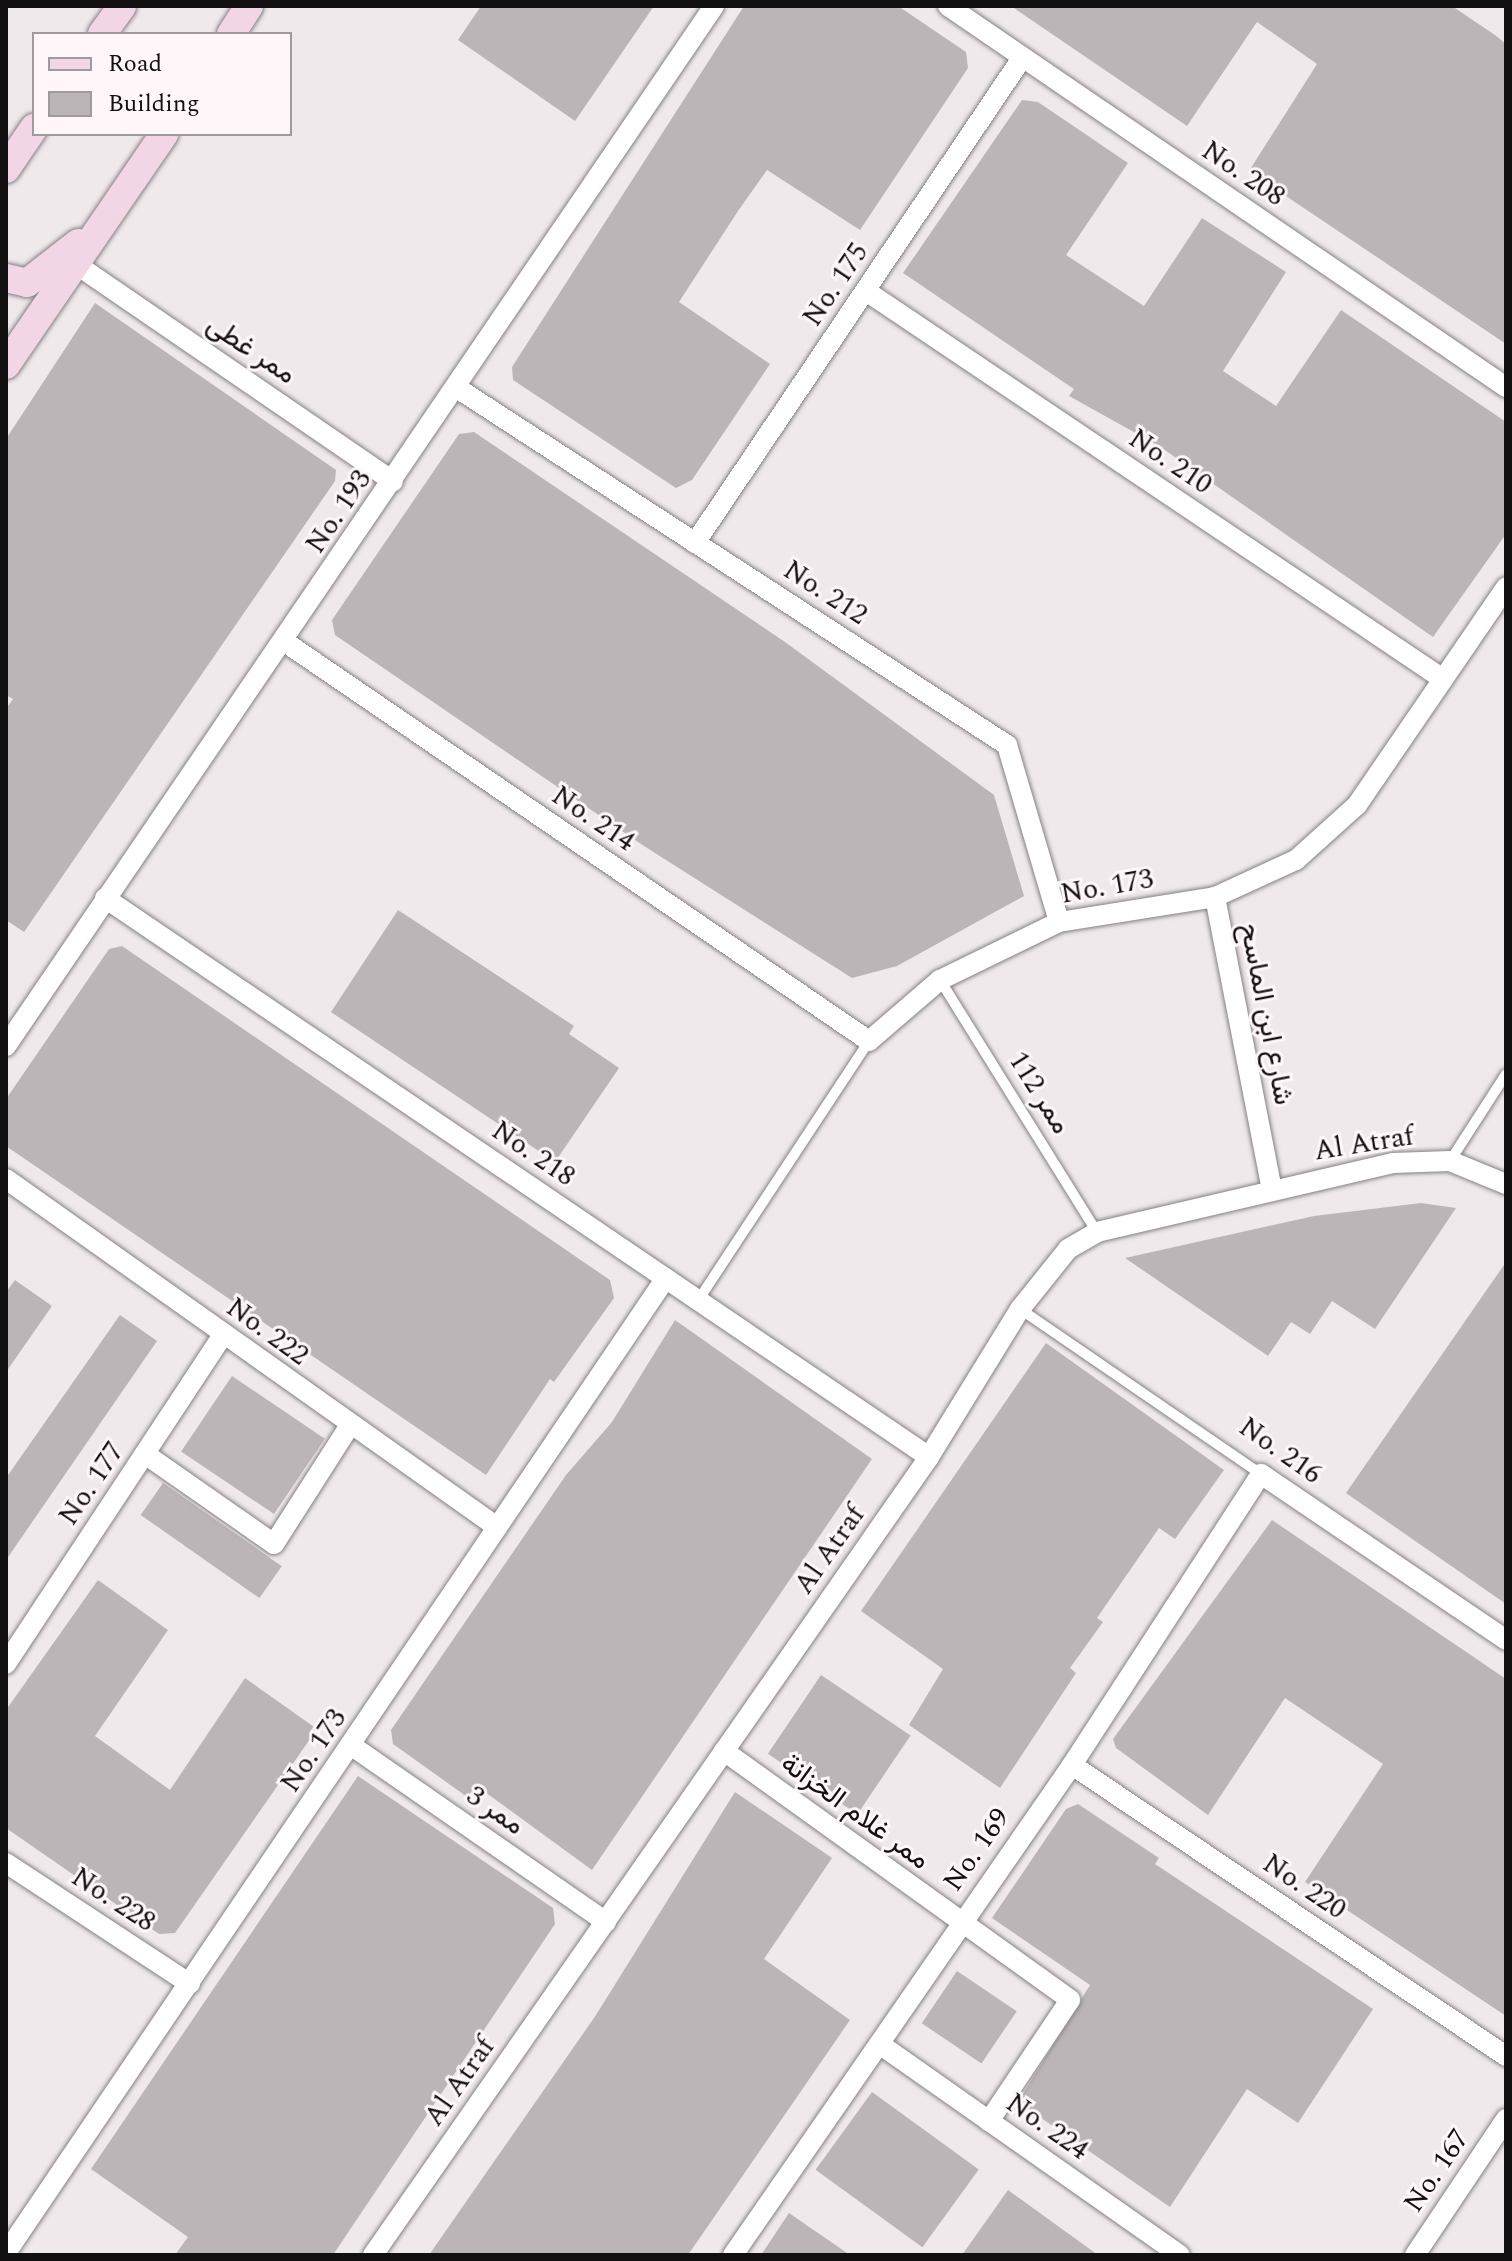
<!DOCTYPE html>
<meta charset="utf-8">
<style>
body{margin:0}
#map{position:relative;width:1512px;height:2261px;overflow:hidden;background:#f0e9ec;font-family:Spectral,Vazirmatn,serif}
div>[style]{position:absolute}
.building>*{inset:0;background:#bcb5b8;transform-origin:0 0}
.roads{filter:drop-shadow(0 0 2px #868083) drop-shadow(0 0 2px #868083)}
.service>*{height:10px;margin:-5px;padding:0 5px;transform-origin:5px;border-radius:5px;background:#fff}
.minor>*{height:20px;margin:-10px;padding:0 10px;transform-origin:10px;border-radius:10px;background:#fff}
.secondary>*{height:28px;margin:-14px;padding:0 14px;transform-origin:14px;border-radius:14px;background:#f3d6e6}
span{translate:-50% -50%;white-space:nowrap;text-align:center;line-height:1.15;-webkit-text-stroke:6px #fef6f9;paint-order:stroke}
.street-label{font-size:28px;color:#110f10}
.frame{position:absolute;inset:0;border:8px solid #110f10;pointer-events:none}
.legend{position:absolute;left:32px;top:32px;width:260px;height:104px;box-sizing:border-box;background:#fef6f9;border:2px solid #9f9a9c;margin:0;padding:10px 14px;list-style:none;font-size:24px;color:#110f10}
.legend li{display:flex;align-items:center;gap:16px;height:40px}
.legend b{width:40px;border:2px solid #9f9a9c}
</style>
<div id="map">
<div class="building">
<div style="clip-path:polygon(481px 6px,654px 6px,575px 121px,458px 40px)"></div>
<div style="clip-path:polygon(744px 6px,898px 6px,966px 52px,968px 68px,860px 230px,767px 170px,738px 211px,679px 302px,770px 364px,692px 480px,676px 488px,513px 380px,512px 367px)"></div>
<div style="clip-path:polygon(1011px 6px,1452px 6px,1495px 35px,1506px 44px,1506px 344px,1249px 171px,1317px 64px,1257px 22px,1187px 126px)"></div>
<div style="clip-path:polygon(1022px 100px,1038px 102px,1128px 163px,1066px 255px,1144px 306px,1202px 218px,1286px 272px,1223px 371px,1276px 406px,1341px 310px,1506px 422px,1506px 534px,1433px 637px,1159px 446px,1069px 396px,1074px 389px,903px 273px)"></div>
<div style="clip-path:polygon(95px 303px,336px 470px,335px 481px,24px 932px,6px 920px,6px 709px,13px 699px,6px 695px,6px 439px)"></div>
<div style="clip-path:polygon(474px 432px,785px 642px,994px 795px,1024px 896px,897px 966px,852px 978px,644px 846px,335px 635px,332px 620px,459px 434px)"></div>
<div style="clip-path:polygon(398px 910px,574px 1026px,569px 1034px,619px 1068px,555px 1162px,331px 1012px)"></div>
<div style="clip-path:polygon(122px 946px,610px 1280px,614px 1298px,554px 1382px,550px 1379px,486px 1475px,6px 1146px,6px 1099px,109px 949px)"></div>
<div style="clip-path:polygon(1421px 1203px,1456px 1208px,1375px 1329px,1332px 1301px,1310px 1334px,1291px 1322px,1268px 1356px,1125px 1258px,1314px 1216px)"></div>
<div style="clip-path:polygon(1506px 1262px,1506px 1604px,1346px 1493px)"></div>
<div style="clip-path:polygon(15px 1280px,52px 1306px,6px 1372px,6px 1292px)"></div>
<div style="clip-path:polygon(120px 1315px,157px 1341px,6px 1560px,6px 1478px)"></div>
<div style="clip-path:polygon(675px 1320px,872px 1459px,592px 1870px,478px 1787px,470px 1799px,393px 1744px,391px 1730px,566px 1475px,612px 1422px)"></div>
<div style="clip-path:polygon(1046px 1343px,1224px 1470px,1175px 1539px,1159px 1528px,1097px 1618px,1103px 1622px,1070px 1668px,1076px 1673px,1000px 1788px,909px 1725px,943px 1669px,861px 1611px)"></div>
<div style="left:232px;top:1376px;width:112px;height:91px;rotate:34deg"></div>
<div style="left:163px;top:1483px;width:145px;height:39px;rotate:35deg"></div>
<div style="clip-path:polygon(1272px 1520px,1506px 1679px,1506px 2016px,1305px 1882px,1383px 1764px,1285px 1698px,1208px 1815px,1116px 1748px,1113px 1739px)"></div>
<div style="clip-path:polygon(98px 1580px,168px 1630px,95px 1736px,170px 1790px,245px 1678px,317px 1729px,175px 1933px,159px 1934px,6px 1828px,6px 1710px)"></div>
<div style="left:821px;top:1675px;width:108px;height:95px;rotate:34deg"></div>
<div style="clip-path:polygon(358px 1776px,553px 1908px,555px 1924px,333px 2255px,175px 2255px,188px 2237px,91px 2169px)"></div>
<div style="clip-path:polygon(735px 1792px,832px 1858px,764px 1959px,850px 2020px,688px 2255px,429px 2255px,596px 2015px)"></div>
<div style="clip-path:polygon(1078px 1804px,1159px 1858px,1155px 1864px,1373px 2009px,1298px 2123px,1247px 2089px,1170px 2207px,1018px 2102px,1090px 1985px,992px 1918px,1066px 1809px)"></div>
<div style="left:957px;top:1971px;width:72px;height:63px;rotate:34deg"></div>
<div style="left:872px;top:2092px;width:132px;height:96px;rotate:36deg"></div>
<div style="clip-path:polygon(1008px 2190px,1098px 2255px,962px 2255px)"></div>
<div style="clip-path:polygon(789px 2213px,850px 2255px,761px 2255px)"></div>
</div>
<div class="roads">
<div class="service">
<div style="left:940px;top:980px;width:297px;rotate:58.1deg"></div>
<div style="left:1450px;top:1161px;width:103px;rotate:-57.2deg"></div>
<div style="left:699px;top:1299px;width:309px;rotate:-56.6deg"></div>
<div style="left:1020px;top:1309px;width:292px;rotate:34.4deg"></div>
</div>
<div class="minor">
<div style="left:948px;top:6px;width:676px;rotate:34.33deg"></div>
<div style="left:77px;top:265px;width:383px;rotate:34.4deg"></div>
<div style="left:866px;top:291px;width:695px;rotate:33.92deg"></div>
<div style="left:457px;top:388px;width:656px;rotate:32.99deg"></div>
<div style="left:1007px;top:745px;width:184px;rotate:73.6deg"></div>
<div style="left:695px;top:543px;width:585px;rotate:-56.01deg"></div>
<div style="left:285px;top:642px;width:707px;rotate:34.34deg"></div>
<div style="left:869px;top:1041px;width:94px;rotate:-40.7deg"></div>
<div style="left:940px;top:980px;width:132px;rotate:-26deg"></div>
<div style="left:1059px;top:922px;width:158px;rotate:-9.1deg"></div>
<div style="left:1215px;top:897px;width:89px;rotate:-24.6deg"></div>
<div style="left:1296px;top:860px;width:82px;rotate:-42deg"></div>
<div style="left:1357px;top:805px;width:264px;rotate:-55.6deg"></div>
<div style="left:1215px;top:897px;width:298px;rotate:79deg"></div>
<div style="left:105px;top:898px;width:996px;rotate:34.15deg"></div>
<div style="left:6px;top:1046px;width:1258px;rotate:-55.75deg"></div>
<div style="left:6px;top:1179px;width:602px;rotate:35.33deg"></div>
<div style="left:145px;top:1454px;width:157px;rotate:34.9deg"></div>
<div style="left:274px;top:1544px;width:141px;rotate:-57.4deg"></div>
<div style="left:6px;top:1664px;width:394px;rotate:-56.6deg"></div>
<div style="left:352px;top:1746px;width:309px;rotate:34.7deg"></div>
<div style="left:724px;top:1751px;width:426px;rotate:35.7deg"></div>
<div style="left:1070px;top:2000px;width:146px;rotate:123.8deg"></div>
<div style="left:1072px;top:1765px;width:523px;rotate:33.84deg"></div>
<div style="left:6px;top:1863px;width:220px;rotate:33.3deg"></div>
<div style="left:881px;top:2045px;width:365px;rotate:35.1deg"></div>
<div style="left:6px;top:2253px;width:1177px;rotate:-55.91deg"></div>
<div style="left:373px;top:2255px;width:973px;rotate:-55.13deg"></div>
<div style="left:929px;top:1457px;width:174px;rotate:-58.4deg"></div>
<div style="left:1020px;top:1309px;width:77px;rotate:-51.3deg"></div>
<div style="left:1068px;top:1249px;width:34px;rotate:-30deg"></div>
<div style="left:1097px;top:1232px;width:304px;rotate:-13.1deg"></div>
<div style="left:1393px;top:1163px;width:57px;rotate:-2deg"></div>
<div style="left:1450px;top:1161px;width:61px;rotate:22.3deg"></div>
<div style="left:733px;top:2255px;width:596px;rotate:-55.32deg"></div>
<div style="left:1072px;top:1765px;width:347px;rotate:-57deg"></div>
<div style="left:1261px;top:1474px;width:296px;rotate:34.1deg"></div>
<div style="left:1415px;top:2255px;width:164px;rotate:-56.2deg"></div>
</div>
<div class="secondary">
<div style="left:102px;top:34px;width:34px;rotate:-54deg"></div>
<div style="left:231px;top:34px;width:33px;rotate:-57deg"></div>
<div style="left:6px;top:169px;width:50px;rotate:-55.7deg"></div>
<div style="left:6px;top:278px;width:22px;rotate:13deg"></div>
<div style="left:27px;top:283px;width:65px;rotate:-38.1deg"></div>
<div style="left:6px;top:365px;width:280px;rotate:-55.6deg"></div>
</div>
</div>
<div class="street-label">
<span style="left:1243px;top:174px;rotate:34deg">No. 208</span>
<span style="left:836px;top:285px;rotate:-56deg">No. 175</span>
<span style="left:251px;top:350px;rotate:34deg">ممر غطى</span>
<span style="left:1170px;top:462px;rotate:34deg">No. 210</span>
<span style="left:339px;top:512px;rotate:-56deg">No. 193</span>
<span style="left:825px;top:593px;rotate:33deg">No. 212</span>
<span style="left:593px;top:819px;rotate:34deg">No. 214</span>
<span style="left:1107px;top:887px;rotate:-10deg">No. 173</span>
<span style="left:1266px;top:1014px;rotate:79deg">شارع ابن الماسح</span>
<span style="left:1039px;top:1093px;rotate:58deg">ممر 112</span>
<span style="left:1364px;top:1144px;rotate:-9deg">Al Atraf</span>
<span style="left:533px;top:1154px;rotate:34deg">No. 218</span>
<span style="left:267px;top:1332px;rotate:36deg">No. 222</span>
<span style="left:1280px;top:1451px;rotate:35deg">No. 216</span>
<span style="left:92px;top:1484px;rotate:-56deg">No. 177</span>
<span style="left:830px;top:1550px;rotate:-55deg">Al Atraf</span>
<span style="left:314px;top:1751px;rotate:-56deg">No. 173</span>
<span style="left:495px;top:1811px;rotate:35deg">ممر 3</span>
<span style="left:855px;top:1812px;rotate:36deg">ممر غلام الخزانة</span>
<span style="left:977px;top:1850px;rotate:-55deg">No. 169</span>
<span style="left:1304px;top:1887px;rotate:34deg">No. 220</span>
<span style="left:113px;top:1900px;rotate:33deg">No. 228</span>
<span style="left:460px;top:2082px;rotate:-55deg">Al Atraf</span>
<span style="left:1047px;top:2127px;rotate:35deg">No. 224</span>
<span style="left:1437px;top:2171px;rotate:-56deg">No. 167</span>
</div>
<div class="frame"></div>
<ul class="legend">
<li><b style="height:10px;background:#f3d6e6"></b>Road</li>
<li><b style="height:22px;background:#bcb5b8"></b>Building</li>
</ul>
</div>
